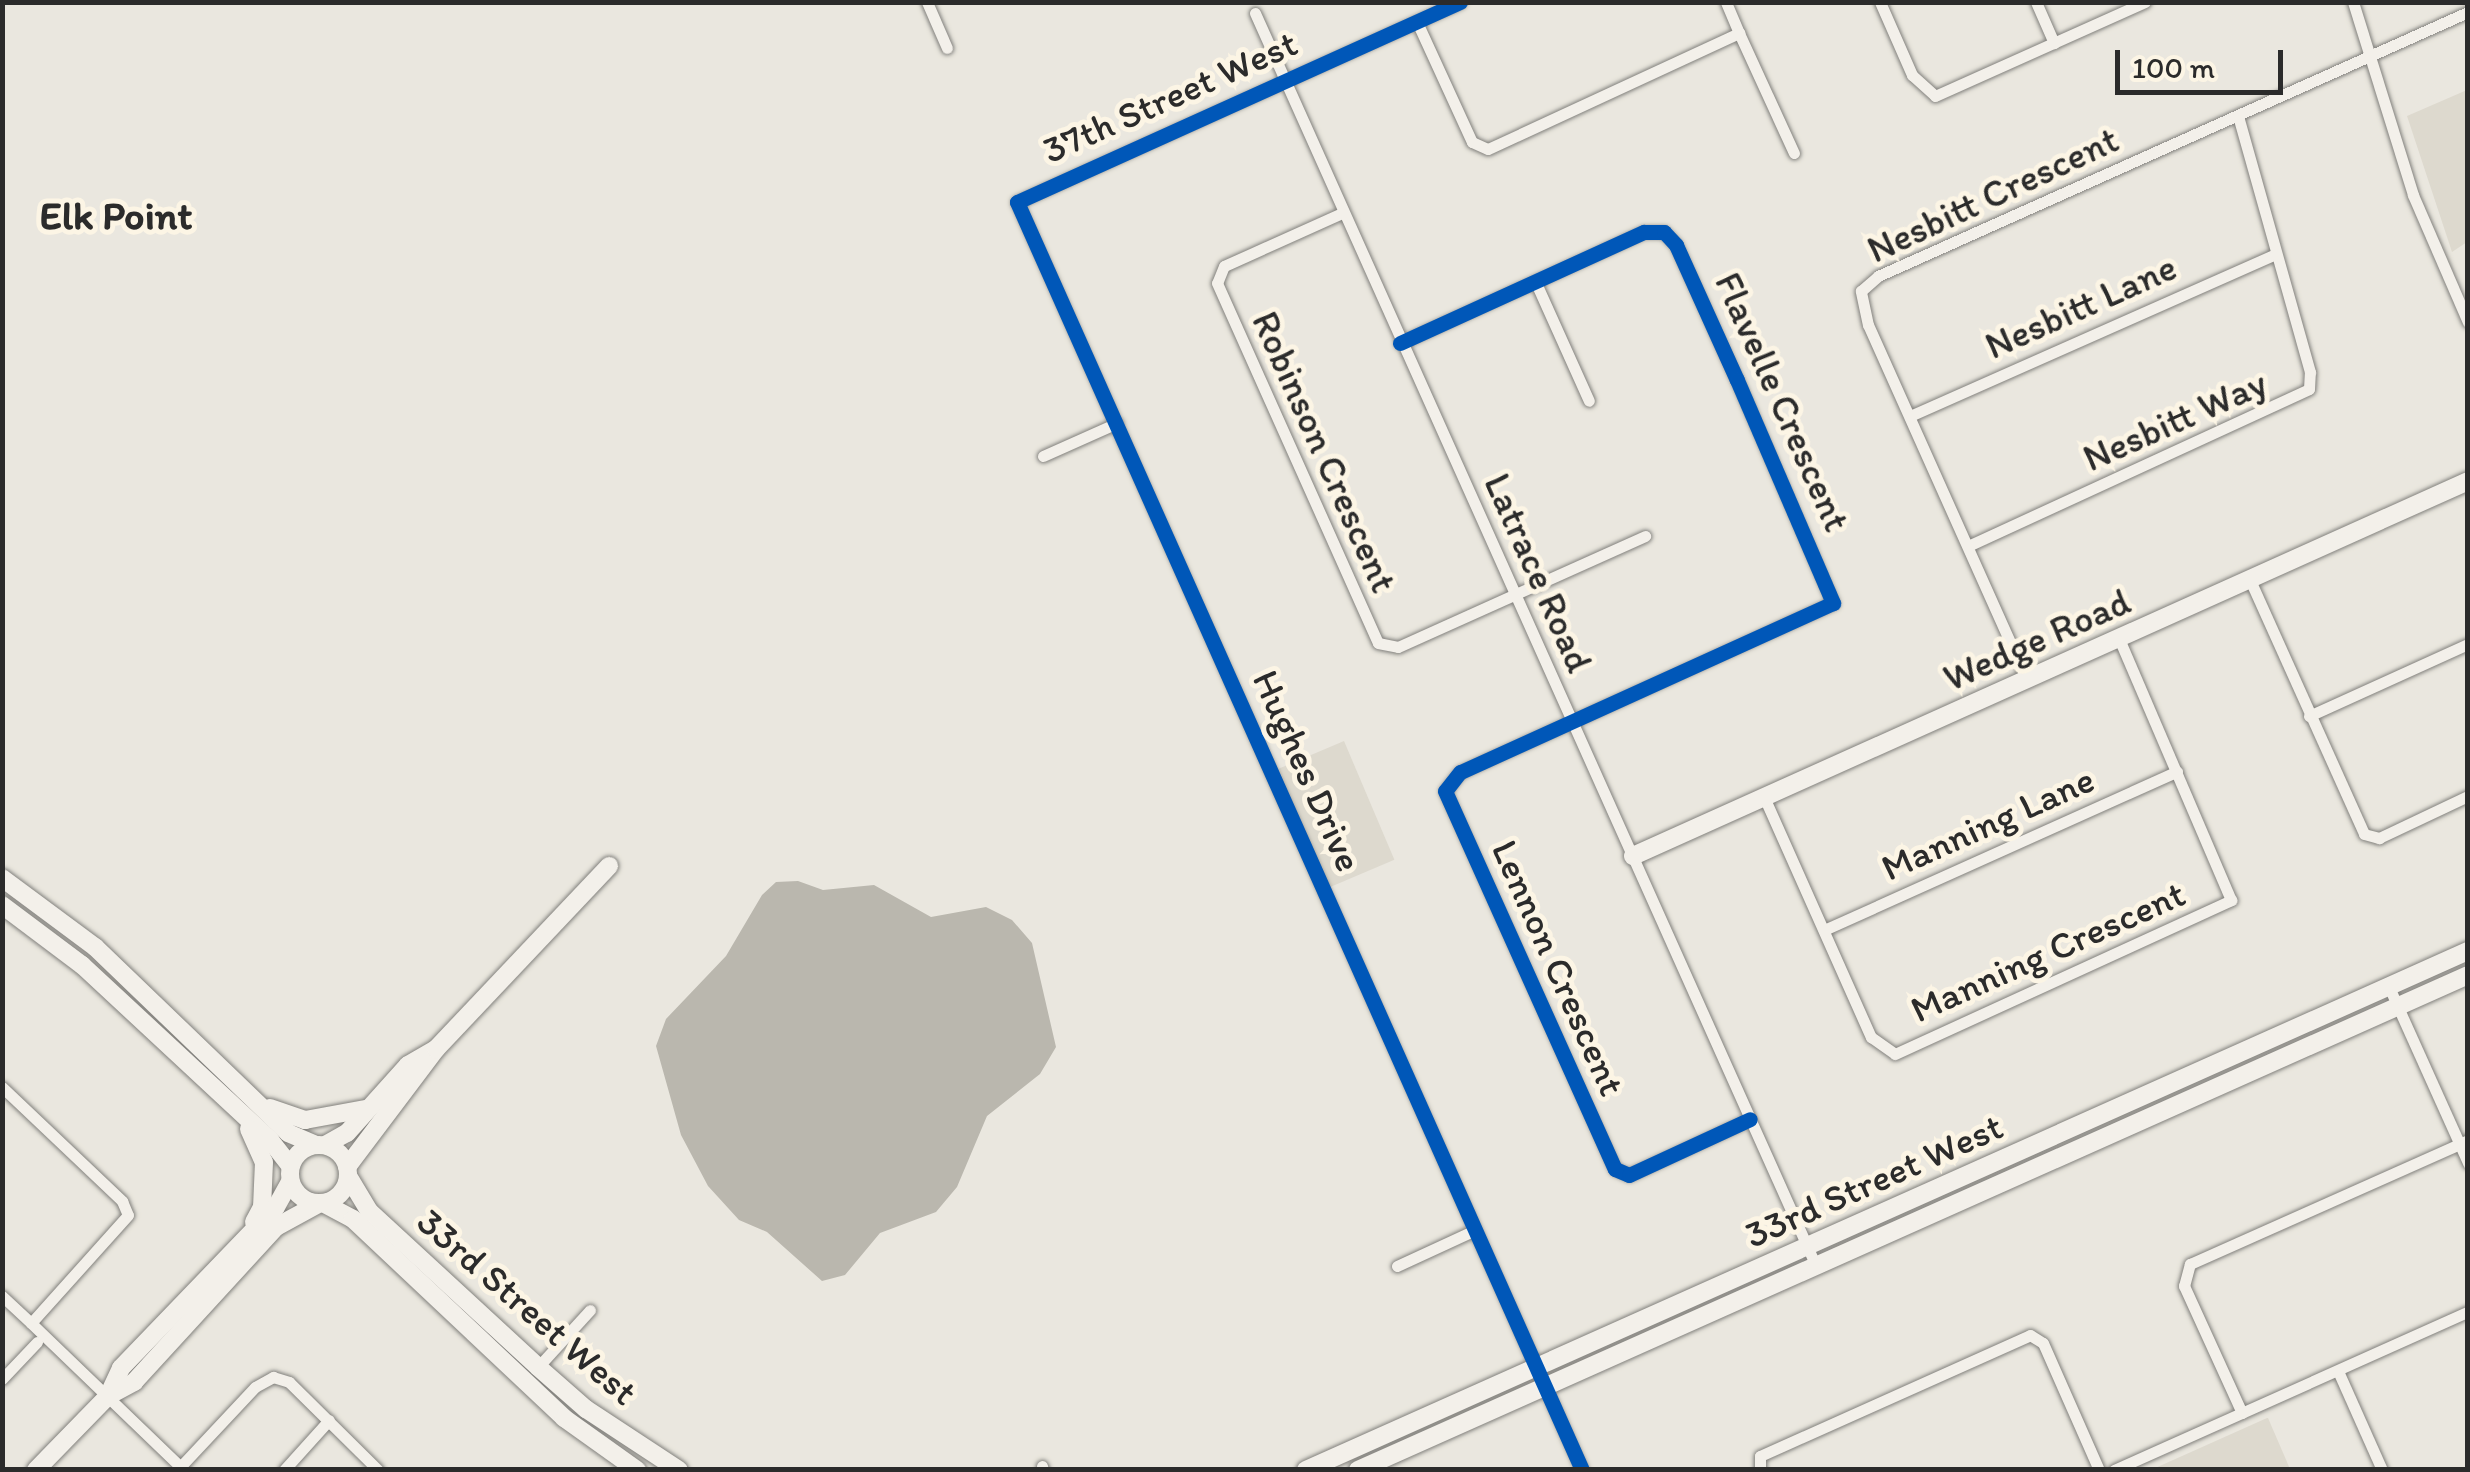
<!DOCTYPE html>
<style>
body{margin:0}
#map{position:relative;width:2470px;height:1472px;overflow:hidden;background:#eae7df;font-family:Itim,sans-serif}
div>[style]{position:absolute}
.built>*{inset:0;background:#ddd9ce;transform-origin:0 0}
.water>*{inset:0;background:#bab7ae}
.roads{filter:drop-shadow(0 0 2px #81807c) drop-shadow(0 0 2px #81807c)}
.street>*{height:11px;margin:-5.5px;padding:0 5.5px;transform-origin:5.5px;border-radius:5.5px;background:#f3f0ea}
.secondary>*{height:18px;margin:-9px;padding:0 9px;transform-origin:9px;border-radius:9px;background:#f3f0ea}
.secondary>.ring{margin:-9px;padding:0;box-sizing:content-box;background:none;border:18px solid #f3f0ea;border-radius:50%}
.cycleway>*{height:15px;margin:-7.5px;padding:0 7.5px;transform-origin:7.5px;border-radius:7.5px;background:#0057b8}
span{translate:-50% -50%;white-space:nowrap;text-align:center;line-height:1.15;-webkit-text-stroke:10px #fcf5e5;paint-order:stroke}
.street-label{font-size:38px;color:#2b2b2b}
.neighbourhood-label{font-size:40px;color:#2b2b2b;font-weight:700}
.frame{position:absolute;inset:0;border:5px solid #2b2b2b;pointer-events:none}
.scale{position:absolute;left:2115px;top:50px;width:168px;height:45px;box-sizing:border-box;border:5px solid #2b2b2b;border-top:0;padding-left:12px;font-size:30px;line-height:35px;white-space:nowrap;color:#2b2b2b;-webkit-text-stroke:8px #fcf5e5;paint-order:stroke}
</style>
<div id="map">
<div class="built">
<div style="clip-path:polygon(2467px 90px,2467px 242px,2452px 252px,2407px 116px)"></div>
<div style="left:1344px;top:741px;width:129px;height:71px;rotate:67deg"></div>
<div style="clip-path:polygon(2268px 1418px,2290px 1469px,2153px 1469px,2267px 1418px)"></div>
</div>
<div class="water">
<div style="clip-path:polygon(798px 881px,823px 890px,874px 885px,931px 917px,986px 907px,1012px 920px,1032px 943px,1056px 1047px,1040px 1074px,987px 1116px,957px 1187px,936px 1212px,880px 1233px,845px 1275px,822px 1281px,767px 1232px,739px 1220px,708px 1186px,681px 1135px,656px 1046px,666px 1019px,726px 956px,762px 895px,776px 882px)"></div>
</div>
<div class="roads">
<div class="street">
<div style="left:927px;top:2px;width:50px;rotate:66.5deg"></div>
<div style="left:1460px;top:2px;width:486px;rotate:155.7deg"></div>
<div style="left:1017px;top:202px;width:1388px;rotate:65.98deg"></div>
<div style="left:1880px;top:2px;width:80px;rotate:66.3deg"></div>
<div style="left:1912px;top:75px;width:31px;rotate:42deg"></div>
<div style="left:1935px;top:96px;width:230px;rotate:-24.1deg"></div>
<div style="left:2036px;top:2px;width:45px;rotate:66.3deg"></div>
<div style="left:2353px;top:2px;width:202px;rotate:72.7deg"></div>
<div style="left:2413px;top:195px;width:138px;rotate:66.6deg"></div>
<div style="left:1255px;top:13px;width:1373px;rotate:65.88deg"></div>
<div style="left:1417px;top:22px;width:132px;rotate:65.4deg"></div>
<div style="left:1472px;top:142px;width:17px;rotate:24deg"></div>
<div style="left:1488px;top:149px;width:277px;rotate:-24.8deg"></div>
<div style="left:1739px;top:33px;width:34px;rotate:-113deg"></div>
<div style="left:1739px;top:33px;width:132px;rotate:65.4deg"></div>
<div style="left:1342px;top:213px;width:129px;rotate:155.8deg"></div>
<div style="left:1224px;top:266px;width:18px;rotate:112deg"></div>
<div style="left:1217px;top:283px;width:394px;rotate:65.9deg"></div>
<div style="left:1378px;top:643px;width:20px;rotate:11deg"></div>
<div style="left:1398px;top:647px;width:271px;rotate:-24.2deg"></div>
<div style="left:1536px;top:283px;width:129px;rotate:65.8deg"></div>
<div style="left:1400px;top:343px;width:268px;rotate:-24.5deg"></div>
<div style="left:1644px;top:232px;width:20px"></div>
<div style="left:1664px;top:232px;width:18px;rotate:47deg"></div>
<div style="left:1676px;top:245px;width:148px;rotate:65.7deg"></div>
<div style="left:1737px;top:380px;width:243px;rotate:66.7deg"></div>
<div style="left:1833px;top:603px;width:409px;rotate:155.6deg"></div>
<div style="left:1460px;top:772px;width:24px;rotate:128deg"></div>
<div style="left:1445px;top:791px;width:414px;rotate:65.8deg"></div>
<div style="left:1615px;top:1169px;width:15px;rotate:23deg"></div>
<div style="left:1629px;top:1175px;width:133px;rotate:-24.8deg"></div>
<div style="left:1910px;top:416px;width:400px;rotate:-23.9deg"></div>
<div style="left:1043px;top:456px;width:81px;rotate:-24deg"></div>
<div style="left:1968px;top:546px;width:375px;rotate:-24.7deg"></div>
<div style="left:2309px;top:389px;width:17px;rotate:-87deg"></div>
<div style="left:2310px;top:372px;width:266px;rotate:-105.7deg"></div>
<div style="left:2250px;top:580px;width:278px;rotate:65.8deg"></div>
<div style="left:2364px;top:834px;width:16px;rotate:15deg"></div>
<div style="left:2379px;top:838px;width:98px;rotate:-25.3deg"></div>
<div style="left:2027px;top:680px;width:389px;rotate:-114.1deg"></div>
<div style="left:1868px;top:325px;width:35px;rotate:-102deg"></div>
<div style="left:1861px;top:291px;width:23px;rotate:-41deg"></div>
<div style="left:1878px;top:276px;width:646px;rotate:-24.11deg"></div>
<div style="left:2309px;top:716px;width:175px;rotate:-24.4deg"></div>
<div style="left:1764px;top:797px;width:263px;rotate:66deg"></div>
<div style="left:1871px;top:1037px;width:29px;rotate:35deg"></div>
<div style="left:1895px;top:1054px;width:370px;rotate:-24.6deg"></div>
<div style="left:2231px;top:900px;width:284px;rotate:-113.2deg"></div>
<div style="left:1824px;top:930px;width:387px;rotate:-24.2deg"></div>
<div style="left:2389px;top:987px;width:193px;rotate:65.8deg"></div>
<div style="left:2px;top:1087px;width:166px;rotate:43.5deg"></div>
<div style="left:122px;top:1201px;width:15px;rotate:67deg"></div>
<div style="left:128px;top:1215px;width:145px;rotate:131.9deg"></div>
<div style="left:31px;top:1323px;width:212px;rotate:43.9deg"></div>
<div style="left:1397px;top:1266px;width:86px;rotate:-24.8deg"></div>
<div style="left:2px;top:1296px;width:40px;rotate:43deg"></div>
<div style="left:538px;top:1367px;width:77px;rotate:-47.6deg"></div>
<div style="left:2338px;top:1371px;width:108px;rotate:66deg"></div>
<div style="left:2px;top:1379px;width:51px;rotate:-46.6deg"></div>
<div style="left:2242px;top:1413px;width:140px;rotate:-114.5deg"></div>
<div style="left:2184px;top:1286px;width:23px;rotate:-75deg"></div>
<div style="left:2190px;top:1264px;width:304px;rotate:-24deg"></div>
<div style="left:181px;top:1466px;width:108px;rotate:-46.9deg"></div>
<div style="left:255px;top:1387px;width:21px;rotate:-29deg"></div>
<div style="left:273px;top:1377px;width:17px;rotate:17deg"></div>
<div style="left:289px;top:1382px;width:125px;rotate:44.7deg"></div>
<div style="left:1042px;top:1466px;width:4px;rotate:76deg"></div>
<div style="left:284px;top:1470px;width:67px;rotate:-48deg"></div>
<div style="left:1760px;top:1470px;width:14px;rotate:-90deg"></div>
<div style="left:1760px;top:1456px;width:296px;rotate:-24.1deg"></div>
<div style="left:2030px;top:1335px;width:15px;rotate:32deg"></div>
<div style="left:2043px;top:1343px;width:139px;rotate:66.2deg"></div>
<div style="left:2114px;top:1470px;width:388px;rotate:-24.1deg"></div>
</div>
<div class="secondary">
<div style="left:1633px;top:856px;width:915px;rotate:-24.18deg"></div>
<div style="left:2px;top:878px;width:116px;rotate:36.6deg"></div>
<div style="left:95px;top:947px;width:268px;rotate:43.9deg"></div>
<div style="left:288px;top:1133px;width:28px;rotate:23deg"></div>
<div style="left:2px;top:905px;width:100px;rotate:36.9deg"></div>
<div style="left:82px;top:965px;width:257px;rotate:42.9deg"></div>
<div style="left:270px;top:1140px;width:33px;rotate:52deg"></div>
<div style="left:270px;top:1108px;width:37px;rotate:19deg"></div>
<div style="left:305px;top:1120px;width:61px;rotate:-10.4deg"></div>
<div style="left:249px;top:1129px;width:36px;rotate:66deg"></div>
<div style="left:264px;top:1162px;width:45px;rotate:92.5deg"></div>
<div style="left:262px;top:1207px;width:17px;rotate:118deg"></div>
<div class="ring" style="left:290px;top:1145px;width:40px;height:40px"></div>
<div style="left:325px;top:1145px;width:25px;rotate:-29deg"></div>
<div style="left:347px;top:1133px;width:91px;rotate:-48.1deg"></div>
<div style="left:408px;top:1065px;width:32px;rotate:-30deg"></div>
<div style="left:347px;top:1167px;width:148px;rotate:-53deg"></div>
<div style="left:436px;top:1049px;width:252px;rotate:-46.6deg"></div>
<div style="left:348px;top:1176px;width:41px;rotate:59deg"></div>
<div style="left:369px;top:1211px;width:230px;rotate:42.7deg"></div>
<div style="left:538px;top:1367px;width:64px;rotate:41.2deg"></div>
<div style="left:586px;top:1409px;width:111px;rotate:33.3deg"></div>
<div style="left:323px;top:1203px;width:34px;rotate:28deg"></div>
<div style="left:353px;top:1219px;width:290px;rotate:43.3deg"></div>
<div style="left:564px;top:1418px;width:90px;rotate:35.5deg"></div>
<div style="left:108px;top:1396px;width:30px;rotate:-28deg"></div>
<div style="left:134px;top:1382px;width:210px;rotate:-47.5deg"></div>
<div style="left:276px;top:1227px;width:50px;rotate:-28.6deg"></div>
<div style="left:36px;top:1470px;width:103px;rotate:-45.8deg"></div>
<div style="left:108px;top:1396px;width:31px;rotate:-65deg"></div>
<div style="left:121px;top:1368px;width:223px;rotate:-46.1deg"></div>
<div style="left:276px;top:1207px;width:29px;rotate:-61deg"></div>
<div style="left:1306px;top:1470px;width:1273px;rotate:-24.07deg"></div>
<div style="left:1358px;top:1470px;width:1215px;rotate:-24.03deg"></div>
</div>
</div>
<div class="cycleway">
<div style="left:1460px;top:2px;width:486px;rotate:155.7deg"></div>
<div style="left:1017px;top:202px;width:1388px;rotate:65.98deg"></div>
<div style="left:1400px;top:343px;width:268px;rotate:-24.5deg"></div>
<div style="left:1644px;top:232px;width:20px"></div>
<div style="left:1664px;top:232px;width:18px;rotate:47deg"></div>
<div style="left:1676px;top:245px;width:148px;rotate:65.7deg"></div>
<div style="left:1737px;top:380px;width:243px;rotate:66.7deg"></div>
<div style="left:1833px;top:603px;width:409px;rotate:155.6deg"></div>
<div style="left:1460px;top:772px;width:24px;rotate:128deg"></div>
<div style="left:1445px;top:791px;width:414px;rotate:65.8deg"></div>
<div style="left:1615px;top:1169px;width:15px;rotate:23deg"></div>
<div style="left:1629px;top:1175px;width:133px;rotate:-24.8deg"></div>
</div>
<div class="street-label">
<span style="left:1170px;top:97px;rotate:-24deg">37th Street West</span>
<span style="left:1993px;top:195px;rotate:-25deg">Nesbitt Crescent</span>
<span style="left:2081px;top:307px;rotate:-24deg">Nesbitt Lane</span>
<span style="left:1782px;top:402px;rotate:66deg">Flavelle Crescent</span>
<span style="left:2175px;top:421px;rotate:-24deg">Nesbitt Way</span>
<span style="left:1324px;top:452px;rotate:66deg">Robinson Crescent</span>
<span style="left:1538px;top:573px;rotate:66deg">Latrace Road</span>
<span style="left:2037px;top:640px;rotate:-24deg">Wedge Road</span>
<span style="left:1307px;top:771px;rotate:66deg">Hughes Drive</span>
<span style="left:1988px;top:824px;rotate:-24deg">Manning Lane</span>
<span style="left:2048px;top:952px;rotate:-24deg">Manning Crescent</span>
<span style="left:1558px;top:968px;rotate:66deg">Lennon Crescent</span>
<span style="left:1874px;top:1181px;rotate:-24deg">33rd Street West</span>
<span style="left:527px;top:1307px;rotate:41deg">33rd Street West</span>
</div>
<div class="neighbourhood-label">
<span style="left:116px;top:215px">Elk Point</span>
</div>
<div class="frame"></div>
<div class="scale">100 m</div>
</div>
